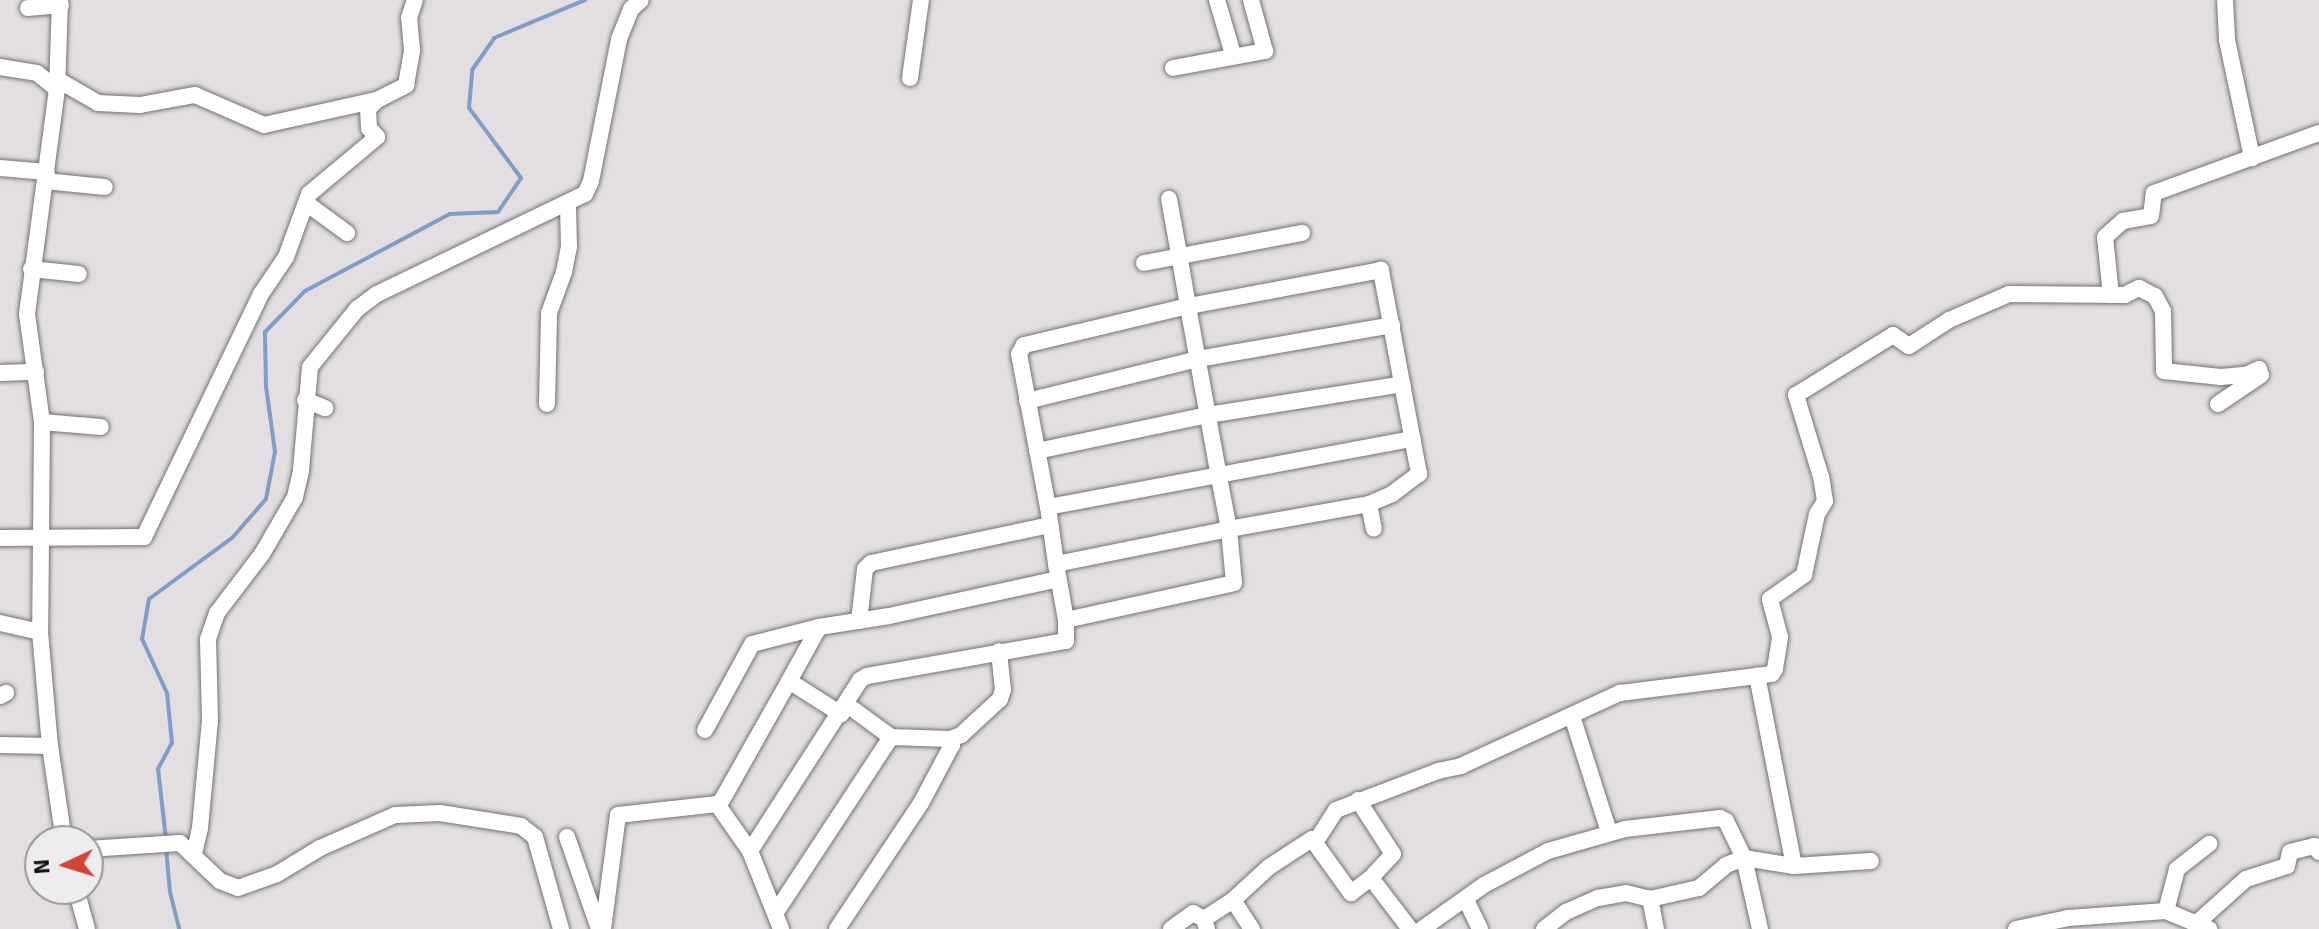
<!DOCTYPE html>
<style>
body{margin:0}
#map{position:relative;width:2319px;height:929px;overflow:hidden;background:#e2dee2;font-family:Signika,sans-serif}
div>[style]{position:absolute}
.stream>*{height:4px;margin:-2px;padding:0 2px;transform-origin:2px;border-radius:2px;background:#829dc5}
.roads{filter:drop-shadow(0 0 2px #747175) drop-shadow(0 0 2px #747175)}
.minor>*{height:16px;margin:-8px;padding:0 8px;transform-origin:8px;border-radius:8px;background:#fff}
span{translate:-50% -50%;white-space:nowrap;text-align:center;line-height:1.15;-webkit-text-stroke:6px #efecef;paint-order:stroke}
.north{position:absolute;left:24px;top:825px;width:80px;height:80px;box-sizing:border-box;background:#efecef;border:2px solid #989698;border-radius:50%;rotate:266deg;font-size:22px;font-weight:700;line-height:32px;text-align:center;color:#161516}
.north::after{content:'';display:block;margin:auto;width:28px;height:36px;background:#d14438;clip-path:polygon(50% 0,100% 100%,50% 72%,0 100%)}
</style>
<div id="map">
<div class="stream">
<div style="left:166px;top:839px;width:70px;rotate:-96.5deg"></div>
<div style="left:158px;top:769px;width:30px;rotate:-62deg"></div>
<div style="left:172px;top:743px;width:50px;rotate:-95.7deg"></div>
<div style="left:167px;top:693px;width:60px;rotate:-114.8deg"></div>
<div style="left:142px;top:639px;width:41px;rotate:-80.1deg"></div>
<div style="left:149px;top:599px;width:104px;rotate:-36.4deg"></div>
<div style="left:233px;top:537px;width:50px;rotate:-49deg"></div>
<div style="left:266px;top:499px;width:48px;rotate:-79.2deg"></div>
<div style="left:275px;top:452px;width:67px;rotate:-97.8deg"></div>
<div style="left:266px;top:386px;width:54px;rotate:-91.1deg"></div>
<div style="left:265px;top:332px;width:57px;rotate:-45.7deg"></div>
<div style="left:305px;top:291px;width:164px;rotate:-28deg"></div>
<div style="left:450px;top:214px;width:48px;rotate:-2.4deg"></div>
<div style="left:498px;top:212px;width:41px;rotate:-55.9deg"></div>
<div style="left:521px;top:178px;width:87px;rotate:-126.6deg"></div>
<div style="left:469px;top:108px;width:38px;rotate:-85deg"></div>
<div style="left:472px;top:70px;width:39px;rotate:-55deg"></div>
<div style="left:494px;top:38px;width:99px;rotate:-22.7deg"></div>
<div style="left:166px;top:848px;width:44px;rotate:84.8deg"></div>
<div style="left:170px;top:892px;width:38px;rotate:76deg"></div>
</div>
<div class="roads">
<div class="minor">
<div style="left:60px;top:0;width:89px;rotate:91.9deg"></div>
<div style="left:57px;top:89px;width:227px;rotate:97.6deg"></div>
<div style="left:27px;top:314px;width:109px;rotate:82.1deg"></div>
<div style="left:42px;top:422px;width:210px;rotate:90.5deg"></div>
<div style="left:40px;top:632px;width:114px;rotate:85deg"></div>
<div style="left:50px;top:746px;width:96px;rotate:81.6deg"></div>
<div style="left:1217px;top:0;width:53px;rotate:73.6deg"></div>
<div style="left:2225px;top:0;width:40px;rotate:87.1deg"></div>
<div style="left:2227px;top:40px;width:121px;rotate:78deg"></div>
<div style="left:28px;top:8px;width:33px;rotate:-5deg"></div>
<div style="left:0;top:67px;width:37px;rotate:9deg"></div>
<div style="left:37px;top:73px;width:26px;rotate:39deg"></div>
<div style="left:1173px;top:68px;width:94px;rotate:-10.5deg"></div>
<div style="left:1265px;top:51px;width:53px;rotate:-105.4deg"></div>
<div style="left:910px;top:78px;width:79px;rotate:-82deg"></div>
<div style="left:58px;top:80px;width:46px;rotate:29.9deg"></div>
<div style="left:98px;top:103px;width:42px;rotate:2.7deg"></div>
<div style="left:140px;top:105px;width:56px;rotate:-10.3deg"></div>
<div style="left:195px;top:95px;width:75px;rotate:23.5deg"></div>
<div style="left:264px;top:125px;width:116px;rotate:-12.5deg"></div>
<div style="left:0;top:168px;width:47px;rotate:4.9deg"></div>
<div style="left:45px;top:181px;width:60px;rotate:5.7deg"></div>
<div style="left:306px;top:203px;width:51px;rotate:36.2deg"></div>
<div style="left:1144px;top:263px;width:161px;rotate:-10.8deg"></div>
<div style="left:31px;top:269px;width:48px;rotate:5.9deg"></div>
<div style="left:2111px;top:295px;width:58px;rotate:-95.9deg"></div>
<div style="left:2105px;top:237px;width:24px;rotate:-42deg"></div>
<div style="left:2123px;top:221px;width:28px;rotate:-10deg"></div>
<div style="left:2151px;top:216px;width:23px;rotate:-83deg"></div>
<div style="left:2154px;top:193px;width:176px;rotate:-20deg"></div>
<div style="left:0;top:373px;width:36px;rotate:-2deg"></div>
<div style="left:305px;top:400px;width:22px;rotate:22deg"></div>
<div style="left:1027px;top:401px;width:176px;rotate:-13.8deg"></div>
<div style="left:1198px;top:359px;width:197px;rotate:-9.9deg"></div>
<div style="left:547px;top:404px;width:91px;rotate:-88.7deg"></div>
<div style="left:549px;top:313px;width:44px;rotate:-69.9deg"></div>
<div style="left:564px;top:272px;width:25px;rotate:-79deg"></div>
<div style="left:569px;top:247px;width:42px;rotate:-91.4deg"></div>
<div style="left:42px;top:422px;width:59px;rotate:4.8deg"></div>
<div style="left:1037px;top:451px;width:175px;rotate:-11.9deg"></div>
<div style="left:1208px;top:415px;width:197px;rotate:-9deg"></div>
<div style="left:1369px;top:504px;width:25px;rotate:79deg"></div>
<div style="left:1048px;top:507px;width:371px;rotate:-10.6deg"></div>
<div style="left:0;top:538px;width:144px;rotate:-0.4deg"></div>
<div style="left:144px;top:537px;width:270px;rotate:-64.3deg"></div>
<div style="left:261px;top:294px;width:45px;rotate:-56deg"></div>
<div style="left:286px;top:257px;width:67px;rotate:-69.9deg"></div>
<div style="left:309px;top:194px;width:89px;rotate:-40deg"></div>
<div style="left:377px;top:137px;width:12px;rotate:-132deg"></div>
<div style="left:369px;top:128px;width:19px;rotate:-93deg"></div>
<div style="left:368px;top:109px;width:13px;rotate:-45deg"></div>
<div style="left:377px;top:100px;width:33px;rotate:-27deg"></div>
<div style="left:406px;top:85px;width:36px;rotate:-80deg"></div>
<div style="left:412px;top:50px;width:32px;rotate:-95deg"></div>
<div style="left:409px;top:18px;width:19px;rotate:-72deg"></div>
<div style="left:1056px;top:564px;width:177px;rotate:-11.4deg"></div>
<div style="left:1229px;top:529px;width:142px;rotate:-10.1deg"></div>
<div style="left:1369px;top:504px;width:25px;rotate:-23deg"></div>
<div style="left:1392px;top:494px;width:34px;rotate:-37deg"></div>
<div style="left:1419px;top:474px;width:208px;rotate:-100.6deg"></div>
<div style="left:1381px;top:270px;width:196px;rotate:169.4deg"></div>
<div style="left:1188px;top:306px;width:169px;rotate:166.6deg"></div>
<div style="left:1024px;top:345px;width:10px;rotate:119deg"></div>
<div style="left:1019px;top:354px;width:156px;rotate:79.3deg"></div>
<div style="left:1048px;top:507px;width:58px;rotate:82deg"></div>
<div style="left:1056px;top:564px;width:57px;rotate:79.9deg"></div>
<div style="left:1066px;top:620px;width:172px;rotate:-12.4deg"></div>
<div style="left:1234px;top:583px;width:54px;rotate:-95.3deg"></div>
<div style="left:1229px;top:529px;width:53px;rotate:-100.9deg"></div>
<div style="left:1219px;top:477px;width:174px;rotate:-100.3deg"></div>
<div style="left:1188px;top:306px;width:53px;rotate:-99.8deg"></div>
<div style="left:1179px;top:254px;width:56px;rotate:-100.3deg"></div>
<div style="left:859px;top:621px;width:52px;rotate:-83.4deg"></div>
<div style="left:865px;top:569px;width:8px;rotate:-45deg"></div>
<div style="left:871px;top:563px;width:183px;rotate:-12deg"></div>
<div style="left:0;top:623px;width:41px;rotate:12.7deg"></div>
<div style="left:789px;top:681px;width:62px;rotate:-60.9deg"></div>
<div style="left:819px;top:627px;width:71px;rotate:-8.9deg"></div>
<div style="left:889px;top:616px;width:173px;rotate:-12.3deg"></div>
<div style="left:0;top:696px;width:7px;rotate:-27deg"></div>
<div style="left:1572px;top:716px;width:122px;rotate:72.3deg"></div>
<div style="left:705px;top:730px;width:98px;rotate:-61.3deg"></div>
<div style="left:752px;top:644px;width:69px;rotate:-14.2deg"></div>
<div style="left:950px;top:739px;width:12px;rotate:-20deg"></div>
<div style="left:961px;top:735px;width:53px;rotate:-42.7deg"></div>
<div style="left:1000px;top:699px;width:9px;rotate:-72deg"></div>
<div style="left:1003px;top:690px;width:39px;rotate:-96deg"></div>
<div style="left:0;top:745px;width:50px;rotate:1.1deg"></div>
<div style="left:1358px;top:800px;width:64px;rotate:57.1deg"></div>
<div style="left:1393px;top:854px;width:33px;rotate:133deg"></div>
<div style="left:1371px;top:878px;width:64px;rotate:52.6deg"></div>
<div style="left:717px;top:804px;width:57px;rotate:54.9deg"></div>
<div style="left:750px;top:851px;width:84px;rotate:68.3deg"></div>
<div style="left:567px;top:837px;width:97px;rotate:70.8deg"></div>
<div style="left:1316px;top:841px;width:37px;rotate:-57deg"></div>
<div style="left:1336px;top:810px;width:109px;rotate:-20.9deg"></div>
<div style="left:1438px;top:771px;width:24px;rotate:-12deg"></div>
<div style="left:1461px;top:766px;width:175px;rotate:-24.7deg"></div>
<div style="left:1620px;top:693px;width:138px;rotate:-7.1deg"></div>
<div style="left:88px;top:849px;width:92px;rotate:-3.7deg"></div>
<div style="left:180px;top:843px;width:55px;rotate:43.5deg"></div>
<div style="left:220px;top:881px;width:19px;rotate:21deg"></div>
<div style="left:238px;top:888px;width:41px;rotate:-19.7deg"></div>
<div style="left:277px;top:874px;width:50px;rotate:-31.2deg"></div>
<div style="left:320px;top:848px;width:82px;rotate:-23.7deg"></div>
<div style="left:395px;top:815px;width:45px;rotate:-2.5deg"></div>
<div style="left:440px;top:813px;width:82px;rotate:9.1deg"></div>
<div style="left:521px;top:826px;width:18px;rotate:38deg"></div>
<div style="left:535px;top:837px;width:96px;rotate:74.2deg"></div>
<div style="left:750px;top:851px;width:203px;rotate:-57.2deg"></div>
<div style="left:860px;top:680px;width:8px;rotate:-30deg"></div>
<div style="left:867px;top:676px;width:202px;rotate:-10deg"></div>
<div style="left:1066px;top:641px;width:21px;rotate:-90deg"></div>
<div style="left:194px;top:854px;width:27px;rotate:-77deg"></div>
<div style="left:200px;top:828px;width:107px;rotate:-84.7deg"></div>
<div style="left:210px;top:721px;width:82px;rotate:-91.4deg"></div>
<div style="left:208px;top:639px;width:28px;rotate:-71deg"></div>
<div style="left:217px;top:613px;width:74px;rotate:-52.7deg"></div>
<div style="left:262px;top:554px;width:66px;rotate:-59.9deg"></div>
<div style="left:295px;top:497px;width:28px;rotate:-77deg"></div>
<div style="left:301px;top:470px;width:103px;rotate:-85deg"></div>
<div style="left:310px;top:367px;width:75px;rotate:-51deg"></div>
<div style="left:357px;top:309px;width:25px;rotate:-37deg"></div>
<div style="left:377px;top:294px;width:231px;rotate:-25.7deg"></div>
<div style="left:585px;top:194px;width:14px;rotate:-65deg"></div>
<div style="left:591px;top:181px;width:145px;rotate:-78.8deg"></div>
<div style="left:619px;top:39px;width:32px;rotate:-68deg"></div>
<div style="left:631px;top:9px;width:13px;rotate:-42deg"></div>
<div style="left:1794px;top:866px;width:194px;rotate:-101deg"></div>
<div style="left:1757px;top:676px;width:15px;rotate:-8deg"></div>
<div style="left:1772px;top:674px;width:6px;rotate:-59deg"></div>
<div style="left:1775px;top:669px;width:32px;rotate:-81deg"></div>
<div style="left:1780px;top:637px;width:39px;rotate:-105deg"></div>
<div style="left:1770px;top:599px;width:42px;rotate:-35.2deg"></div>
<div style="left:1804px;top:575px;width:62px;rotate:-78deg"></div>
<div style="left:1817px;top:514px;width:15px;rotate:-58deg"></div>
<div style="left:1825px;top:501px;width:24px;rotate:-99deg"></div>
<div style="left:1821px;top:477px;width:86px;rotate:-107deg"></div>
<div style="left:1796px;top:395px;width:114px;rotate:-31.7deg"></div>
<div style="left:1893px;top:335px;width:19px;rotate:35deg"></div>
<div style="left:1909px;top:346px;width:48px;rotate:-33deg"></div>
<div style="left:1949px;top:320px;width:65px;rotate:-23.4deg"></div>
<div style="left:2009px;top:294px;width:116px;rotate:0.5deg"></div>
<div style="left:2125px;top:295px;width:16px;rotate:-27deg"></div>
<div style="left:2139px;top:288px;width:18px;rotate:27deg"></div>
<div style="left:2155px;top:296px;width:17px;rotate:62deg"></div>
<div style="left:2163px;top:311px;width:60px;rotate:89deg"></div>
<div style="left:2164px;top:371px;width:57px;rotate:6deg"></div>
<div style="left:2221px;top:377px;width:25px;rotate:-5deg"></div>
<div style="left:2246px;top:375px;width:14px;rotate:-25deg"></div>
<div style="left:2259px;top:369px;width:6px;rotate:72deg"></div>
<div style="left:2261px;top:375px;width:52px;rotate:146deg"></div>
<div style="left:76px;top:889px;width:41px;rotate:74.6deg"></div>
<div style="left:1233px;top:900px;width:35px;rotate:57deg"></div>
<div style="left:1466px;top:900px;width:32px;rotate:64deg"></div>
<div style="left:2166px;top:911px;width:43px;rotate:-75.3deg"></div>
<div style="left:2177px;top:869px;width:41px;rotate:-38deg"></div>
<div style="left:776px;top:912px;width:209px;rotate:-56.7deg"></div>
<div style="left:2198px;top:922px;width:64px;rotate:-41.9deg"></div>
<div style="left:2246px;top:879px;width:43px;rotate:-17.6deg"></div>
<div style="left:2287px;top:866px;width:14px;rotate:-78deg"></div>
<div style="left:2290px;top:852px;width:25px;rotate:-14deg"></div>
<div style="left:2314px;top:846px;width:8px;rotate:50deg"></div>
<div style="left:603px;top:929px;width:115px;rotate:-82.5deg"></div>
<div style="left:618px;top:815px;width:100px;rotate:-6.3deg"></div>
<div style="left:717px;top:804px;width:6px;rotate:-39deg"></div>
<div style="left:722px;top:800px;width:137px;rotate:-60.6deg"></div>
<div style="left:789px;top:681px;width:62px;rotate:32.4deg"></div>
<div style="left:837px;top:929px;width:151px;rotate:-56.3deg"></div>
<div style="left:921px;top:803px;width:66px;rotate:-61.9deg"></div>
<div style="left:952px;top:745px;width:6px;rotate:-108deg"></div>
<div style="left:950px;top:739px;width:59px;rotate:-178.1deg"></div>
<div style="left:891px;top:737px;width:56px;rotate:-143.7deg"></div>
<div style="left:1171px;top:929px;width:27px;rotate:-36deg"></div>
<div style="left:1193px;top:913px;width:13px;rotate:29deg"></div>
<div style="left:1207px;top:929px;width:10px;rotate:-107deg"></div>
<div style="left:1204px;top:919px;width:33px;rotate:-33deg"></div>
<div style="left:1232px;top:901px;width:50px;rotate:-42.6deg"></div>
<div style="left:1269px;top:867px;width:51px;rotate:-33.1deg"></div>
<div style="left:1312px;top:839px;width:67px;rotate:54.2deg"></div>
<div style="left:1351px;top:893px;width:25px;rotate:-37deg"></div>
<div style="left:1422px;top:929px;width:76px;rotate:-35.4deg"></div>
<div style="left:1484px;top:885px;width:72px;rotate:-28deg"></div>
<div style="left:1548px;top:851px;width:80px;rotate:-15.9deg"></div>
<div style="left:1625px;top:829px;width:96px;rotate:-6.6deg"></div>
<div style="left:1720px;top:818px;width:7px;rotate:27deg"></div>
<div style="left:1726px;top:821px;width:41px;rotate:64.1deg"></div>
<div style="left:1744px;top:858px;width:73px;rotate:77.3deg"></div>
<div style="left:1544px;top:929px;width:28px;rotate:-38deg"></div>
<div style="left:1566px;top:912px;width:35px;rotate:-24deg"></div>
<div style="left:1598px;top:898px;width:28px;rotate:-10deg"></div>
<div style="left:1626px;top:893px;width:25px;rotate:14deg"></div>
<div style="left:1656px;top:929px;width:31px;rotate:-101deg"></div>
<div style="left:1650px;top:899px;width:50px;rotate:-12.7deg"></div>
<div style="left:1699px;top:888px;width:35px;rotate:-40deg"></div>
<div style="left:1726px;top:865px;width:19px;rotate:-21deg"></div>
<div style="left:1744px;top:858px;width:51px;rotate:9.1deg"></div>
<div style="left:1794px;top:866px;width:77px;rotate:-3.7deg"></div>
<div style="left:2016px;top:929px;width:53px;rotate:-11.9deg"></div>
<div style="left:2068px;top:918px;width:98px;rotate:-4.1deg"></div>
<div style="left:2166px;top:911px;width:47px;rotate:22.7deg"></div>
</div>
</div>
<div class="north">N</div>
</div>
